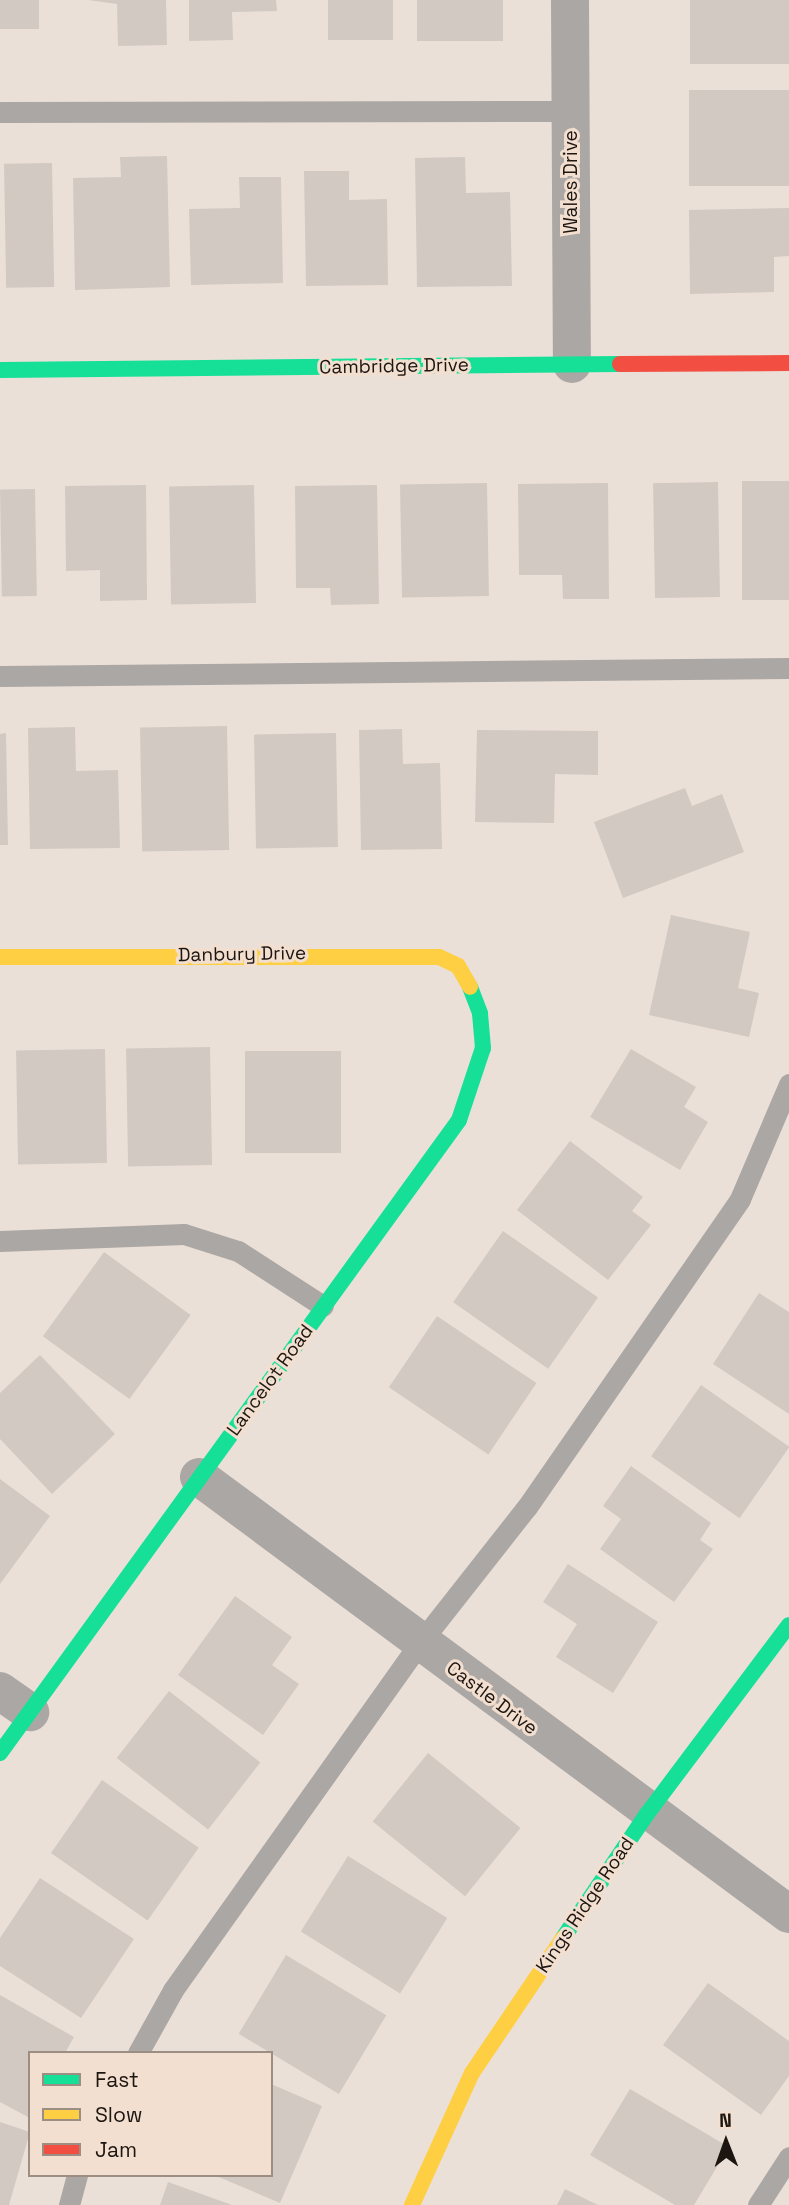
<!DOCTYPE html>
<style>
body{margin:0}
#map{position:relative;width:789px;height:2205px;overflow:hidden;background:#ebe0d8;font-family:"Space Grotesk",sans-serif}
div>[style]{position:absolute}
.building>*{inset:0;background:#d2c9c3;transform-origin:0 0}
.lane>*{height:21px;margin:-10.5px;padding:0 10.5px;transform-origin:10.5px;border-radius:10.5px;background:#aba7a4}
.street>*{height:38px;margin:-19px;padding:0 19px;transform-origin:19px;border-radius:19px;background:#aba7a4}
.fast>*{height:16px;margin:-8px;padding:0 8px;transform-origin:8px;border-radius:8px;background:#16e098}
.slow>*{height:16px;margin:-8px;padding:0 8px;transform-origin:8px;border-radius:8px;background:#ffcf43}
.jam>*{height:16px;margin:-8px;padding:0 8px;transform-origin:8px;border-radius:8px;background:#f24e42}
span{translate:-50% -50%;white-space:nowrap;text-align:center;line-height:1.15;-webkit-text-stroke:6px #f3dfd0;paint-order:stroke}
.street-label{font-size:19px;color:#1c1510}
.legend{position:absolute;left:28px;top:2051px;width:245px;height:126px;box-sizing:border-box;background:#f3dfd0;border:2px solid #9d8e83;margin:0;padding:9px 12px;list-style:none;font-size:21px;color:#1c1510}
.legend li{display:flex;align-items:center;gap:14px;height:35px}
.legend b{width:35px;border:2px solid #9d8e83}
.north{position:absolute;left:691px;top:2107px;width:70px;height:70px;-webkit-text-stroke:5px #f3dfd0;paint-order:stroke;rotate:359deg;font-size:19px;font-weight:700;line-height:28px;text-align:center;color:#1c1510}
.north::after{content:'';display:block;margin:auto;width:24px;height:32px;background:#1c1510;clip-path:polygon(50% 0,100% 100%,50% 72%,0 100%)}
</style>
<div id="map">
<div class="building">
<div style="left:0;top:0;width:39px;height:29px"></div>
<div style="clip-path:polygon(88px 0,166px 0,167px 45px,118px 46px,117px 4px)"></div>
<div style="clip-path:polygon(189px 0,276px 0,277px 11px,232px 12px,233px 40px,189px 41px)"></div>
<div style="left:328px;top:0;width:65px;height:40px"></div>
<div style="left:417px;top:0;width:86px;height:41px"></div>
<div style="left:690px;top:0;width:99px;height:64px"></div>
<div style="left:789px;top:90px;width:96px;height:100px;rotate:90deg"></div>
<div style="clip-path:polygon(167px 156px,170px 287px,75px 290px,73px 178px,121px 177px,120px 157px)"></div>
<div style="clip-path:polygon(465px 157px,466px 193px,510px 192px,512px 286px,417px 287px,415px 158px)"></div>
<div style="left:52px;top:163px;width:124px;height:48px;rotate:89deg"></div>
<div style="clip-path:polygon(304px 171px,349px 171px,349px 200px,387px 199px,388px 285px,306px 286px)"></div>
<div style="clip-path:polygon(239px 177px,281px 177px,283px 283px,191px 285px,189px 209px,240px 208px)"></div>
<div style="clip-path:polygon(789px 208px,789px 256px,774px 257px,774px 292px,690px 294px,689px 210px)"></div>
<div style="left:789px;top:481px;width:119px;height:47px;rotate:90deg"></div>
<div style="left:718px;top:482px;width:115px;height:65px;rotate:89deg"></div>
<div style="left:487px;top:483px;width:113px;height:87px;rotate:89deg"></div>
<div style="clip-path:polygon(608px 483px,609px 599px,563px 599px,562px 575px,519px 575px,518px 484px)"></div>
<div style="clip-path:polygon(146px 485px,147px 600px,100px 601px,100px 570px,66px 571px,65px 486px)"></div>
<div style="left:254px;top:485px;width:118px;height:85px;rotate:89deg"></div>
<div style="clip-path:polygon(377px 485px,379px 604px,331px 605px,330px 588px,296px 588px,295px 486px)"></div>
<div style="left:35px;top:489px;width:107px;height:35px;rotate:89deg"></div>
<div style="left:227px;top:726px;width:124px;height:87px;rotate:89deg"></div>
<div style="clip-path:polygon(75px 727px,76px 771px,118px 770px,120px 848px,30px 849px,28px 728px)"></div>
<div style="clip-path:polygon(402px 729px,403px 764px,440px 763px,442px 849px,361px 850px,359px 730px)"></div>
<div style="clip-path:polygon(477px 730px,598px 731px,598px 775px,555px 774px,554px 823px,475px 822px)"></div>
<div style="clip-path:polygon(6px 733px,8px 845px,0 845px,0 734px)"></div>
<div style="left:336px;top:733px;width:114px;height:82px;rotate:89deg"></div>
<div style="clip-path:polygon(685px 788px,692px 806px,722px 794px,744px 852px,623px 898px,594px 822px)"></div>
<div style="clip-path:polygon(671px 915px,750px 932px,738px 988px,759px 993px,749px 1037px,649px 1015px)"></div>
<div style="left:210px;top:1047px;width:118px;height:84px;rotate:89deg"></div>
<div style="left:105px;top:1049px;width:114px;height:89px;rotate:89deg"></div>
<div style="clip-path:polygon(631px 1049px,696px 1087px,684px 1107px,708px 1122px,680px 1170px,590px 1117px)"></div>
<div style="left:245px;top:1051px;width:96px;height:102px"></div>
<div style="clip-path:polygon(570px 1141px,643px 1197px,632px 1211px,651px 1225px,608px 1280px,517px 1210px)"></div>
<div style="left:503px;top:1231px;width:116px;height:87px;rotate:35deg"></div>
<div style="left:104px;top:1252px;width:107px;height:104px;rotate:36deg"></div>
<div style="clip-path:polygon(759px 1293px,789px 1312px,789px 1414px,713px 1364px)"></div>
<div style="left:437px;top:1316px;width:120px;height:86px;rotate:34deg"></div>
<div style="clip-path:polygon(40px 1355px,115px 1434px,52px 1494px,0 1439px,0 1393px)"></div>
<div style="left:701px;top:1385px;width:108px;height:87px;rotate:35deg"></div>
<div style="clip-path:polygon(631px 1466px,711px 1523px,700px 1540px,713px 1549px,674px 1602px,600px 1549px,621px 1519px,603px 1506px)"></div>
<div style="clip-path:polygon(0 1479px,50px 1516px,0 1584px)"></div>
<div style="clip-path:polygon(568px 1564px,658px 1622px,613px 1693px,556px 1657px,577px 1624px,543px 1602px)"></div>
<div style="clip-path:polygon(235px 1596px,292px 1637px,272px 1665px,299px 1684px,263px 1735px,178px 1675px)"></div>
<div style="left:169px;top:1691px;width:116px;height:85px;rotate:38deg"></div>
<div style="left:428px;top:1753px;width:119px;height:88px;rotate:39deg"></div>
<div style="left:102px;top:1780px;width:118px;height:89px;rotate:35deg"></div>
<div style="left:348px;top:1856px;width:117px;height:89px;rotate:32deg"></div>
<div style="clip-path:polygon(40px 1878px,134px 1939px,81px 2018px,0 1966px,0 1938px)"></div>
<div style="left:286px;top:1955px;width:117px;height:92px;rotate:31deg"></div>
<div style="clip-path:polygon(708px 1983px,789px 2041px,789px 2076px,761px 2115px,663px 2045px)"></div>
<div style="clip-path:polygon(0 1995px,74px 2037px,65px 2053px,30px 2053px,28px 2117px,0 2102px)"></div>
<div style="clip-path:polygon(271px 2084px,322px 2106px,280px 2203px,214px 2175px,271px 2175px)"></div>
<div style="clip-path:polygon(630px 2089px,729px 2147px,694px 2205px,675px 2205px,590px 2155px)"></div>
<div style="clip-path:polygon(0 2122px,30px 2132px,9px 2205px,0 2205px)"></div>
<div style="clip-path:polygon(168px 2182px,232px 2205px,160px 2205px)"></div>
<div style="clip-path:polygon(565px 2189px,598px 2205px,557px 2205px)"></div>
</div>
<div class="lane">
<div style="left:0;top:112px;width:570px;rotate:-0.1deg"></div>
<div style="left:0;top:676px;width:789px;rotate:-0.58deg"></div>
<div style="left:0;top:1241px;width:184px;rotate:-2.2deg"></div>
<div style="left:184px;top:1234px;width:57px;rotate:17.5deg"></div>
<div style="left:238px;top:1251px;width:101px;rotate:32.9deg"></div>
<div style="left:138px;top:2053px;width:72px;rotate:-60.9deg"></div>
<div style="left:173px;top:1990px;width:425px;rotate:-54.6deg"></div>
<div style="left:419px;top:1644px;width:174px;rotate:-51.8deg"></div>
<div style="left:527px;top:1507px;width:374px;rotate:-55.3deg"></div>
<div style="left:740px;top:1199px;width:125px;rotate:-66.9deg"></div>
<div style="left:69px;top:2205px;width:31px;rotate:-75deg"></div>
<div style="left:758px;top:2205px;width:57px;rotate:-57.1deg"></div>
</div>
<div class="street">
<div style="left:570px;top:0;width:364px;rotate:89.7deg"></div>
<div style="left:199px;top:1477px;width:734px;rotate:36.53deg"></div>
<div style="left:0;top:1691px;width:37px;rotate:35deg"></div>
</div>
<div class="fast">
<div style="left:0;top:370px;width:620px;rotate:-0.55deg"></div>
<div style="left:0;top:1753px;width:782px;rotate:-54.05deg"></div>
<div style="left:459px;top:1120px;width:76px;rotate:-71.6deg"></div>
<div style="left:483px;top:1048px;width:35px;rotate:-95deg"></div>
<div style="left:480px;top:1013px;width:28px;rotate:-111deg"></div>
<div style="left:563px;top:1938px;width:150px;rotate:-55.9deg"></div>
<div style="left:647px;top:1814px;width:236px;rotate:-53.1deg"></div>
</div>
<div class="slow">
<div style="left:0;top:957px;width:439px"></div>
<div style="left:439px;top:957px;width:21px;rotate:25deg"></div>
<div style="left:458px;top:966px;width:24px;rotate:60deg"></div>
<div style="left:412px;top:2205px;width:145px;rotate:-65.6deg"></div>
<div style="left:472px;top:2073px;width:163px;rotate:-56deg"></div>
</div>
<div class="jam">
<div style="left:620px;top:364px;width:169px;rotate:-0.3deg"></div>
</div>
<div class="street-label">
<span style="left:571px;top:182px;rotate:-90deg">Wales Drive</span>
<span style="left:394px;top:366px;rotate:-1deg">Cambridge Drive</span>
<span style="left:242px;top:954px;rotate:-1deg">Danbury Drive</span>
<span style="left:270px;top:1380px;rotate:-54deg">Lancelot Road</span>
<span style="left:492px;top:1698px;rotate:37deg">Castle Drive</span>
<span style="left:585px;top:1905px;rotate:-56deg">Kings Ridge Road</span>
</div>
<ul class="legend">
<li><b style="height:9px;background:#16e098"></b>Fast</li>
<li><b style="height:9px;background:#ffcf43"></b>Slow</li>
<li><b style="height:9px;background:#f24e42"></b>Jam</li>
</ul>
<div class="north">N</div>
</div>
